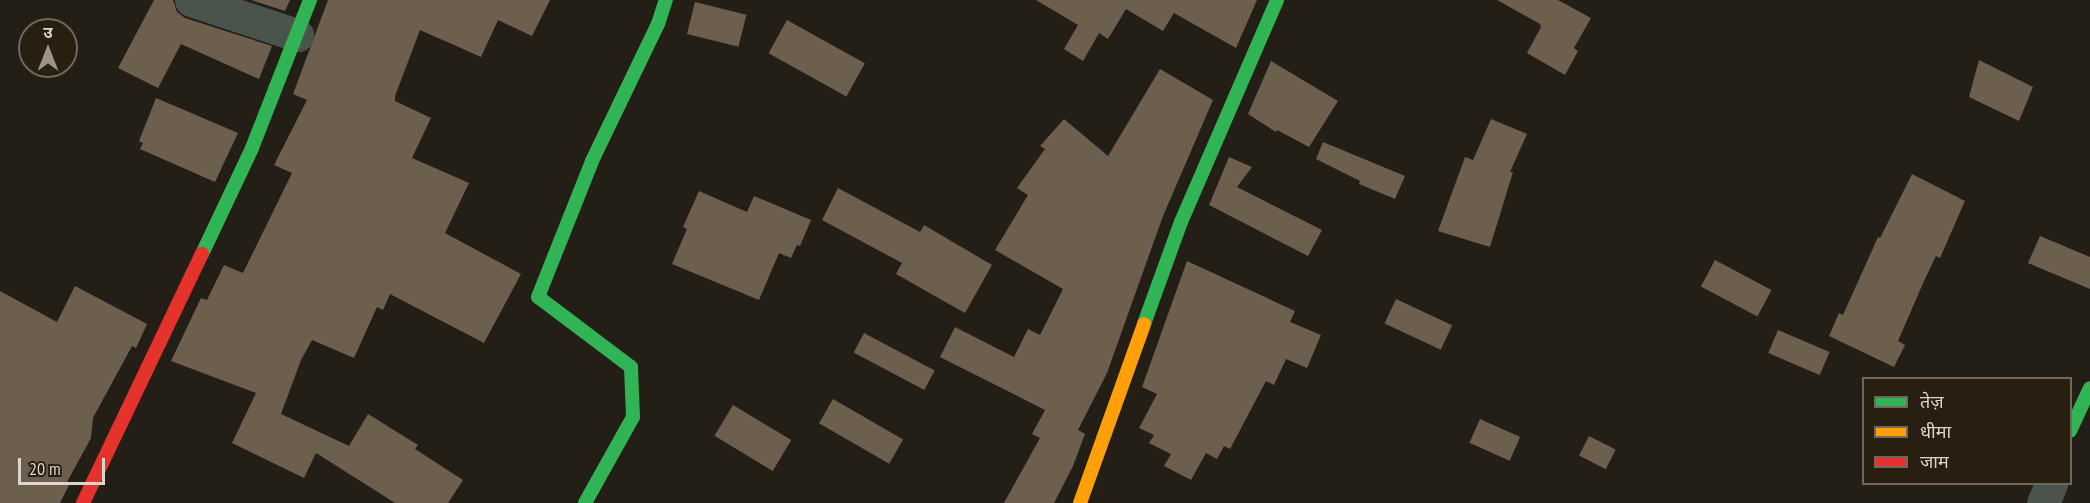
<!DOCTYPE html>
<meta charset="utf-8">
<style>
body{margin:0}
#map{position:relative;width:2090px;height:503px;overflow:hidden;background:#231e16;font-family:"PT Sans Narrow","Noto Sans Devanagari",sans-serif}
div>[style]{position:absolute}
.building>*{inset:0;background:#6d5f4e;transform-origin:0 0}
.street>*{height:33px;margin:-16.5px;padding:0 16.5px;transform-origin:16.5px;border-radius:16.5px;background:#4a544d}
.fast>*{height:14px;margin:-7px;padding:0 7px;transform-origin:7px;border-radius:7px;background:#30b455}
.slow>*{height:14px;margin:-7px;padding:0 7px;transform-origin:7px;border-radius:7px;background:#ff9f0a}
.jam>*{height:14px;margin:-7px;padding:0 7px;transform-origin:7px;border-radius:7px;background:#e5322d}
span{translate:-50% -50%;white-space:nowrap;text-align:center;line-height:1.15;-webkit-text-stroke:6px #281f11;paint-order:stroke}
.legend{position:absolute;left:1862px;top:377px;width:210px;height:108px;box-sizing:border-box;background:#281f11;border:2px solid #70685c;margin:0;padding:8px 10px;list-style:none;font-size:18px;color:#dbd5cc}
.legend li{display:flex;align-items:center;gap:12px;height:30px}
.legend b{width:30px;border:2px solid #70685c}
.north{position:absolute;left:18px;top:18px;width:60px;height:60px;box-sizing:border-box;background:#281f11;border:2px solid #70685c;border-radius:50%;rotate:0deg;font-size:16px;font-weight:700;line-height:24px;text-align:center;color:#dbd5cc}
.north::after{content:'';display:block;margin:auto;width:21px;height:27px;background:#9b958c;clip-path:polygon(50% 0,100% 100%,50% 72%,0 100%)}
.scale{position:absolute;left:18px;top:458px;width:87px;height:27px;box-sizing:border-box;border:3px solid #dbd5cc;border-top:0;padding-left:8px;font-size:18px;line-height:21px;white-space:nowrap;color:#dbd5cc;-webkit-text-stroke:4px #281f11;paint-order:stroke}
</style>
<div id="map">
<div class="building">
<div style="clip-path:polygon(154px 0,173px 0,177px 12px,185px 18px,272px 46px,259px 79px,181px 44px,158px 88px,118px 68px)"></div>
<div style="clip-path:polygon(251px 0,290px 0,285px 11px)"></div>
<div style="clip-path:polygon(328px 0,550px 0,532px 36px,498px 20px,481px 57px,420px 30px,395px 96px,395px 101px,431px 118px,412px 158px,469px 183px,445px 233px,521px 274px,484px 343px,390px 294px,383px 310px,377px 307px,354px 358px,312px 340px,301px 360px,281px 414px,349px 446px,368px 414px,418px 445px,415px 449px,463px 480px,448px 503px,395px 503px,316px 453px,304px 478px,232px 443px,256px 393px,171px 361px,201px 298px,207px 300px,224px 265px,243px 273px,292px 173px,274px 165px,307px 100px,293px 94px)"></div>
<div style="clip-path:polygon(1036px 0,1257px 0,1236px 48px,1174px 13px,1163px 31px,1126px 9px,1108px 39px,1099px 33px,1083px 61px,1064px 49px,1078px 25px)"></div>
<div style="clip-path:polygon(1497px 0,1558px 0,1591px 18px,1574px 48px,1578px 51px,1565px 75px,1527px 53px,1541px 27px,1540px 24px)"></div>
<div style="left:695px;top:2px;width:53px;height:33px;rotate:14deg"></div>
<div style="left:787px;top:20px;width:89px;height:38px;rotate:29deg"></div>
<div style="clip-path:polygon(1979px 60px,2033px 87px,2019px 121px,1969px 97px)"></div>
<div style="clip-path:polygon(1271px 61px,1338px 101px,1309px 147px,1277px 130px,1276px 132px,1248px 114px)"></div>
<div style="clip-path:polygon(1160px 69px,1213px 100px,1163px 216px,1107px 373px,1078px 430px,1085px 434px,1073px 466px,1054px 503px,1004px 503px,1040px 438px,1032px 434px,1045px 410px,940px 357px,955px 327px,1014px 357px,1028px 329px,1040px 335px,1063px 289px,995px 250px,1028px 195px,1017px 188px,1045px 149px,1040px 146px,1064px 119px,1108px 156px)"></div>
<div style="clip-path:polygon(156px 98px,238px 133px,215px 182px,140px 149px,143px 143px,139px 141px)"></div>
<div style="clip-path:polygon(1491px 119px,1527px 134px,1510px 172px,1513px 172px,1490px 247px,1438px 231px,1465px 157px,1473px 160px)"></div>
<div style="clip-path:polygon(1323px 142px,1405px 176px,1395px 199px,1359px 184px,1360px 181px,1316px 159px)"></div>
<div style="clip-path:polygon(1229px 157px,1252px 167px,1237px 187px,1322px 230px,1308px 256px,1209px 205px)"></div>
<div style="clip-path:polygon(1912px 174px,1965px 201px,1940px 258px,1936px 256px,1924px 281px,1898px 341px,1905px 345px,1894px 367px,1829px 336px,1839px 313px,1843px 315px,1878px 237px,1880px 238px)"></div>
<div style="clip-path:polygon(838px 188px,920px 232px,924px 225px,992px 265px,965px 313px,896px 274px,902px 263px,822px 220px)"></div>
<div style="clip-path:polygon(699px 191px,747px 212px,754px 196px,811px 220px,800px 246px,797px 245px,791px 258px,779px 253px,759px 300px,672px 264px,687px 229px,683px 227px)"></div>
<div style="clip-path:polygon(2040px 236px,2090px 257px,2090px 289px,2028px 263px)"></div>
<div style="left:1715px;top:260px;width:64px;height:30px;rotate:28deg"></div>
<div style="clip-path:polygon(1187px 261px,1295px 311px,1290px 322px,1321px 335px,1307px 368px,1286px 359px,1274px 385px,1266px 381px,1230px 449px,1224px 446px,1217px 459px,1206px 453px,1191px 480px,1164px 466px,1171px 454px,1149px 443px,1154px 435px,1139px 428px,1157px 394px,1142px 387px)"></div>
<div style="clip-path:polygon(75px 286px,147px 324px,136px 348px,132px 346px,93px 418px,91px 438px,67px 482px,70px 483px,60px 503px,0 503px,0 291px,57px 322px)"></div>
<div style="left:1396px;top:299px;width:62px;height:27px;rotate:25deg"></div>
<div style="left:1778px;top:330px;width:56px;height:25px;rotate:23deg"></div>
<div style="left:864px;top:333px;width:80px;height:22px;rotate:28deg"></div>
<div style="left:833px;top:399px;width:81px;height:28px;rotate:30deg"></div>
<div style="left:733px;top:405px;width:68px;height:36px;rotate:31deg"></div>
<div style="left:1480px;top:419px;width:44px;height:26px;rotate:24deg"></div>
<div style="left:1589px;top:436px;width:30px;height:22px;rotate:27deg"></div>
</div>
<div class="street">
<div style="left:191px;top:0;width:112px;rotate:18.3deg"></div>
<div style="left:2043px;top:503px;width:21px;rotate:-67deg"></div>
</div>
<div class="fast">
<div style="left:202px;top:254px;width:117px;rotate:-64.7deg"></div>
<div style="left:252px;top:148px;width:159px;rotate:-68.6deg"></div>
<div style="left:1144px;top:324px;width:109px;rotate:-70.1deg"></div>
<div style="left:1181px;top:222px;width:242px;rotate:-66.6deg"></div>
<div style="left:2070px;top:431px;width:47px;rotate:-65.1deg"></div>
<div style="left:585px;top:503px;width:98px;rotate:-60.8deg"></div>
<div style="left:633px;top:417px;width:50px;rotate:-92.3deg"></div>
<div style="left:631px;top:367px;width:116px;rotate:-143deg"></div>
<div style="left:538px;top:297px;width:146px;rotate:-68.3deg"></div>
<div style="left:592px;top:161px;width:152px;rotate:-64.3deg"></div>
<div style="left:658px;top:24px;width:25px;rotate:-72deg"></div>
</div>
<div class="slow">
<div style="left:1080px;top:503px;width:190px;rotate:-70.3deg"></div>
</div>
<div class="jam">
<div style="left:83px;top:503px;width:276px;rotate:-64.5deg"></div>
</div>
<ul class="legend">
<li><b style="height:8px;background:#30b455"></b>तेज़</li>
<li><b style="height:8px;background:#ff9f0a"></b>धीमा</li>
<li><b style="height:8px;background:#e5322d"></b>जाम</li>
</ul>
<div class="north">उ</div>
<div class="scale">20 m</div>
</div>
